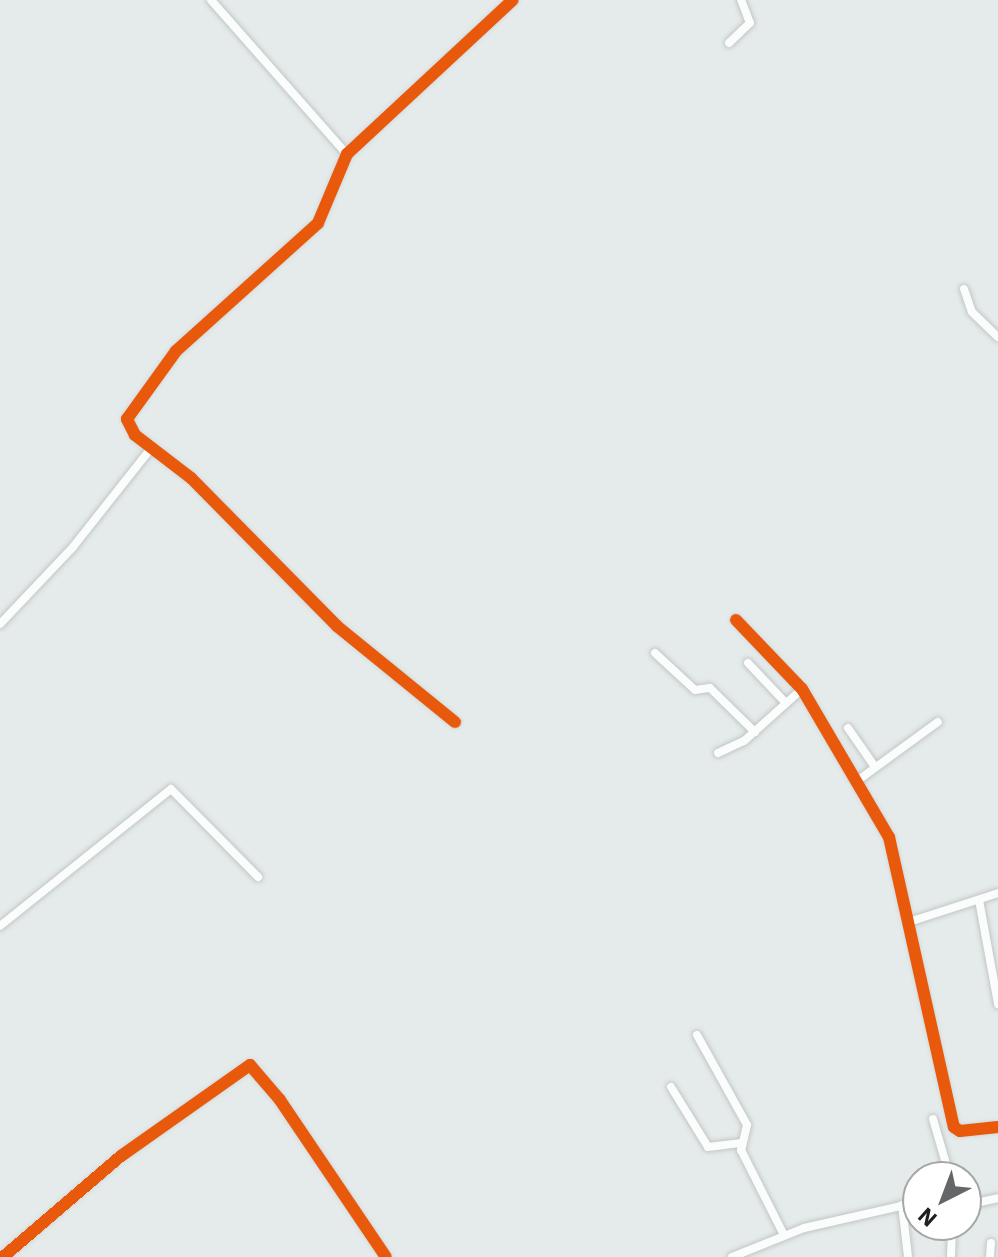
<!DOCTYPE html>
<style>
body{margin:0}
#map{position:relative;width:998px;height:1257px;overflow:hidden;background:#e5eaea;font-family:"IBM Plex Sans",sans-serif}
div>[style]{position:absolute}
.roads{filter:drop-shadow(0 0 2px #c2c6c6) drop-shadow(0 0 2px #c2c6c6)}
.street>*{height:8px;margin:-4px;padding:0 4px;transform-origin:4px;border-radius:4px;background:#fbfcfc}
.cycleway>*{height:12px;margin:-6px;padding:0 6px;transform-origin:6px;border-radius:6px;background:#e8590c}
span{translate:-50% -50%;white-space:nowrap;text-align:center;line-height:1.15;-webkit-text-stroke:8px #fff;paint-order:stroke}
.north{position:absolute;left:902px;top:1161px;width:80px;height:80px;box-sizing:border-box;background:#fff;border:2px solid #a5a6a6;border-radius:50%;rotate:222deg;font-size:22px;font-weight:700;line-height:32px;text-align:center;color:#1d2121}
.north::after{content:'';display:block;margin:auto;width:28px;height:36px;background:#636767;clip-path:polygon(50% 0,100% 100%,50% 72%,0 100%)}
</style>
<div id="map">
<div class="roads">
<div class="street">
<div style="left:211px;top:0;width:205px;rotate:48.6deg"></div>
<div style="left:729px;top:43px;width:29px;rotate:-44deg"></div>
<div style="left:750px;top:23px;width:25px;rotate:-111deg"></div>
<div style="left:964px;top:289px;width:24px;rotate:71deg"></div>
<div style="left:972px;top:312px;width:36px;rotate:44deg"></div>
<div style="left:736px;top:620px;width:95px;rotate:46.3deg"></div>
<div style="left:802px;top:689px;width:172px;rotate:59.6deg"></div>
<div style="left:889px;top:837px;width:297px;rotate:77.4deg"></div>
<div style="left:954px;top:1127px;width:7px;rotate:34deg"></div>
<div style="left:960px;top:1131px;width:38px;rotate:-6deg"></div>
<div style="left:0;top:624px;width:106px;rotate:-46.5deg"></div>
<div style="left:73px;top:547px;width:127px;rotate:-51.7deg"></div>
<div style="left:655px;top:653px;width:54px;rotate:42.8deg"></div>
<div style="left:695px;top:690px;width:15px;rotate:-8deg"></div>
<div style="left:710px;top:688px;width:63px;rotate:44.4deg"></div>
<div style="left:748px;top:663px;width:52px;rotate:46.5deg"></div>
<div style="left:455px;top:722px;width:152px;rotate:-140.9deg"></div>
<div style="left:337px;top:626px;width:208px;rotate:-134.6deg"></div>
<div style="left:191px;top:478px;width:71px;rotate:-142.5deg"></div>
<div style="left:135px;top:435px;width:18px;rotate:-117deg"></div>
<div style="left:127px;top:419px;width:84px;rotate:-54.2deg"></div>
<div style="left:176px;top:351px;width:191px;rotate:-42deg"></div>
<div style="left:318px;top:223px;width:75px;rotate:-67.2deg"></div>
<div style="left:347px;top:154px;width:226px;rotate:-42.9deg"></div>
<div style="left:848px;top:728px;width:47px;rotate:55.3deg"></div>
<div style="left:718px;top:753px;width:29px;rotate:-25deg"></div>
<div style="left:744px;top:741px;width:78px;rotate:-41.9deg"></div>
<div style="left:857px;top:781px;width:100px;rotate:-36.1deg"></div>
<div style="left:979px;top:900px;width:106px;rotate:79.6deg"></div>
<div style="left:912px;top:921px;width:90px;rotate:-18deg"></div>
<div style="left:0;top:926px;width:219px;rotate:-38.7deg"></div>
<div style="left:171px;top:789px;width:124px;rotate:45.3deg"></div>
<div style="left:697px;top:1035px;width:103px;rotate:60.9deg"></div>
<div style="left:747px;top:1125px;width:26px;rotate:103deg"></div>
<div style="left:741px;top:1150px;width:95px;rotate:63.2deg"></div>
<div style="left:671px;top:1087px;width:70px;rotate:58.3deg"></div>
<div style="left:708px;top:1147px;width:34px;rotate:-7deg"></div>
<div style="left:933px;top:1119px;width:60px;rotate:73.7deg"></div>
<div style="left:902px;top:1205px;width:52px;rotate:83.4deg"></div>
<div style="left:966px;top:1205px;width:33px;rotate:-12deg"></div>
<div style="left:3px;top:1257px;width:155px;rotate:-40.6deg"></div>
<div style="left:121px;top:1156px;width:158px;rotate:-35.2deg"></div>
<div style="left:250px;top:1065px;width:46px;rotate:49.4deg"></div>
<div style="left:280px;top:1100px;width:189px;rotate:56deg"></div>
<div style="left:732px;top:1257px;width:78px;rotate:-21.9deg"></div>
<div style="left:804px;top:1228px;width:117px;rotate:-12.8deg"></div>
<div style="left:951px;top:1257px;width:32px;rotate:-88deg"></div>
<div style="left:990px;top:1257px;width:14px;rotate:-86deg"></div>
</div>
</div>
<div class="cycleway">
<div style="left:736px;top:620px;width:95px;rotate:46.3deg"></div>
<div style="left:802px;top:689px;width:172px;rotate:59.6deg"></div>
<div style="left:889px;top:837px;width:297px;rotate:77.4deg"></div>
<div style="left:954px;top:1127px;width:7px;rotate:34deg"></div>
<div style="left:960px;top:1131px;width:38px;rotate:-6deg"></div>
<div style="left:455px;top:722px;width:152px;rotate:-140.9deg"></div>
<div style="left:337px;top:626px;width:208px;rotate:-134.6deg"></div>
<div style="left:191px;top:478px;width:71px;rotate:-142.5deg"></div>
<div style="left:135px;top:435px;width:18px;rotate:-117deg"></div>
<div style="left:127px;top:419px;width:84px;rotate:-54.2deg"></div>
<div style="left:176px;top:351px;width:191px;rotate:-42deg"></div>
<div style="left:318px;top:223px;width:75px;rotate:-67.2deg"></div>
<div style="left:347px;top:154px;width:226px;rotate:-42.9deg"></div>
<div style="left:3px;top:1257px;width:155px;rotate:-40.6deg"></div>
<div style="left:121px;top:1156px;width:158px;rotate:-35.2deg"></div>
<div style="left:250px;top:1065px;width:46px;rotate:49.4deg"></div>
<div style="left:280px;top:1100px;width:189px;rotate:56deg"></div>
</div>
<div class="north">N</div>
</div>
